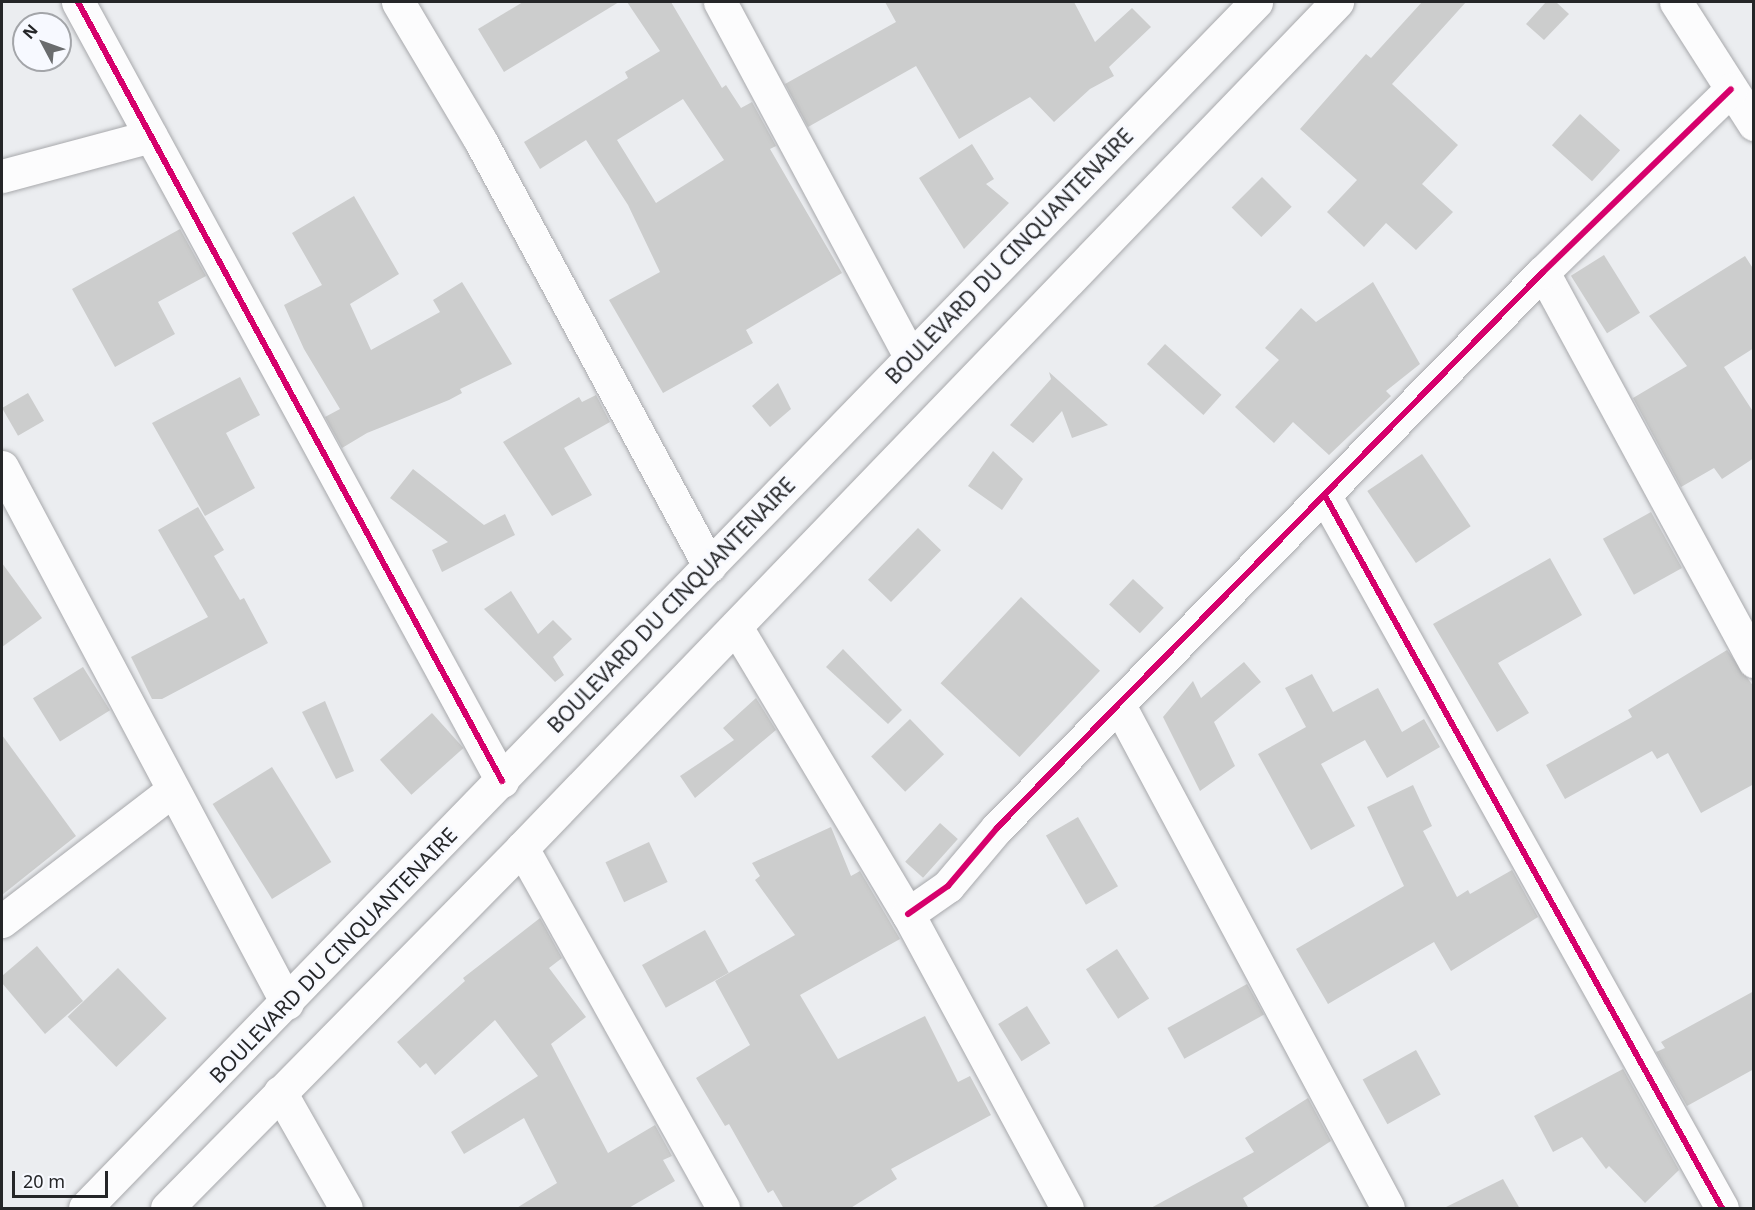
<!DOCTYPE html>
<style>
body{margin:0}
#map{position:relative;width:1755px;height:1210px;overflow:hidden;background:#ebedf0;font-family:"Noto Sans",sans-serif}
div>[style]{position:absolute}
.building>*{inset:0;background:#cccdcd;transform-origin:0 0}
.roads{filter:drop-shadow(0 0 2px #a8a9ac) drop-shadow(0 0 2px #a8a9ac)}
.minor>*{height:33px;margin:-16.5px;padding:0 16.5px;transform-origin:16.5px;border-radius:16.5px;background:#fcfcfd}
.major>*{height:33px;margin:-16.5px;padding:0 16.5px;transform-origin:16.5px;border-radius:16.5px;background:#fcfcfd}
.cycleway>*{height:6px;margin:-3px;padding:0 3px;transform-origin:3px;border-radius:3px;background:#d6006c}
span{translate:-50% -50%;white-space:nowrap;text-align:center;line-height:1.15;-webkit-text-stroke:5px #f7f9ff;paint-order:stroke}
.street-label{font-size:21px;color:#252628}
.frame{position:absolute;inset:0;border:3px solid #252628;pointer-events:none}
.north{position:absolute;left:12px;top:12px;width:60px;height:60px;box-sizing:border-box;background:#f7f9ff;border:2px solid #a3a5a9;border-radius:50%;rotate:311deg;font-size:16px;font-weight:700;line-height:24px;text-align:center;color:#252628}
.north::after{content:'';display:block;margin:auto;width:21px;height:27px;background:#6a6c6e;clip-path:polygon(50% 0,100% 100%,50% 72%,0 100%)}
.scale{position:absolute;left:12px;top:1171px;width:96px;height:27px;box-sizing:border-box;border:3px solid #252628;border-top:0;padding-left:8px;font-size:18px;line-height:21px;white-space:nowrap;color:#252628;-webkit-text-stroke:4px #f7f9ff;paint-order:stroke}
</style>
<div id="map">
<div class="building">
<div style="clip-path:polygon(523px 2px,619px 2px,504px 72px,478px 29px)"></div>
<div style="clip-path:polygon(evenodd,627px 2px,671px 2px,722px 88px,726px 85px,741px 108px,752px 102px,776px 146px,770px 149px,842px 273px,746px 330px,753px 343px,663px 393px,609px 300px,660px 272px,628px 205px,586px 140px,540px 169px,524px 142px,628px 78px,625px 72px,660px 51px,627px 2px,683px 99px,724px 160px,656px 203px,617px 140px,683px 99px)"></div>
<div style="clip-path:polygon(885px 2px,1074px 2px,1095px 42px,1132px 8px,1151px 27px,1109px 67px,1114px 76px,1090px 89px,1054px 122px,1030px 97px,959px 139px,916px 66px,808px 127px,785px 84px,896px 22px)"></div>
<div style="clip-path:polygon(1422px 2px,1466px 2px,1392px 84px,1458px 145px,1422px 184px,1453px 212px,1416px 250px,1386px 223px,1364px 247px,1327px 212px,1357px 180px,1300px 129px,1366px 54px,1371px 58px)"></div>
<div style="clip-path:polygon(1546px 2px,1556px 2px,1569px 14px,1544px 40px,1526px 24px)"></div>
<div style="left:1580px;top:114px;width:54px;height:42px;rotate:42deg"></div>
<div style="clip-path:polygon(972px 144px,994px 179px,986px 184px,1009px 203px,964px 249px,919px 178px)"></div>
<div style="left:1262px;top:177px;width:42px;height:43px;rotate:45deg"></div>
<div style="clip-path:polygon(354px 196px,399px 274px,350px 304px,371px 350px,440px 312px,433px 300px,462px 282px,512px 364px,460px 389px,462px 393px,449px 400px,367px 433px,342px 448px,325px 417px,340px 409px,304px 349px,284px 305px,322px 285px,292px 233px)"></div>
<div style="clip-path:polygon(180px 229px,206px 276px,158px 302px,175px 334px,115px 367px,72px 289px)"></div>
<div style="left:1604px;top:255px;width:68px;height:39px;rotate:58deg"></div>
<div style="clip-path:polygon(1745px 256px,1754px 270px,1754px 348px,1724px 367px,1754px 413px,1754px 458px,1722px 479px,1714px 468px,1681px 487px,1633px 398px,1687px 366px,1649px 316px)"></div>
<div style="clip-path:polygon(1373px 282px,1420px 364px,1386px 391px,1391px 396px,1329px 455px,1293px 422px,1274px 443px,1235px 407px,1279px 360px,1265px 348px,1301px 308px,1316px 322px)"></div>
<div style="left:1165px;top:344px;width:76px;height:27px;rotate:42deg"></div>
<div style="clip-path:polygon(1049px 372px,1108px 425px,1072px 438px,1062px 411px,1033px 443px,1010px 425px,1051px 379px)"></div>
<div style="clip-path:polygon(240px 377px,260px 415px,226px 433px,255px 488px,205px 516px,152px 423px)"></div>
<div style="clip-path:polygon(778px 383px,791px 409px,770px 427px,752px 406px)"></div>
<div style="left:28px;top:393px;width:32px;height:30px;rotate:60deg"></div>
<div style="clip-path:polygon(596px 395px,610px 422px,564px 448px,592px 495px,552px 516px,503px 442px,579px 397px,582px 402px)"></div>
<div style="clip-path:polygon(993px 451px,1023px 479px,1002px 510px,968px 486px)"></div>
<div style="left:1422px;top:454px;width:87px;height:66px;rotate:56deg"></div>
<div style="clip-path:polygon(413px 469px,484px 525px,505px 514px,515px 535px,442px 572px,432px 550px,448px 542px,390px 498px)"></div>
<div style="clip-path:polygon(198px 507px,224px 550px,214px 556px,240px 600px,244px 598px,268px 643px,162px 699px,152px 699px,131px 657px,208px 617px,158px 530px)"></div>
<div style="left:1651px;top:512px;width:64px;height:55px;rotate:61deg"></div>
<div style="left:918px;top:528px;width:32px;height:72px;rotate:44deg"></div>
<div style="clip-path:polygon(1550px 558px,1582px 615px,1498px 663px,1529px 713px,1497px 732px,1433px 624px)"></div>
<div style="clip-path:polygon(2px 563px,42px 618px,2px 647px)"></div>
<div style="left:1133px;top:579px;width:42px;height:35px;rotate:43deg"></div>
<div style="clip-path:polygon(511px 591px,538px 634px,553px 620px,572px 639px,553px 657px,564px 675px,555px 682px,484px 609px)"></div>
<div style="left:1021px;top:597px;width:108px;height:118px;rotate:43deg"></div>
<div style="clip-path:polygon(843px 649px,902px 710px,888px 724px,826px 667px)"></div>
<div style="clip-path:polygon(1727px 650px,1754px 687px,1754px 784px,1701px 813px,1668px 753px,1657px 759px,1652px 751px,1565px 799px,1546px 765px,1632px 717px,1628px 710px)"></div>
<div style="clip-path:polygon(1244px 662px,1261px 682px,1214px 722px,1235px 766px,1200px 791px,1163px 717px,1193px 681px,1201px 698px)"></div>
<div style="left:83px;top:667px;width:51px;height:59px;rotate:58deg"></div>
<div style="clip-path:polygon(1312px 674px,1333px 712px,1378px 688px,1402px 732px,1424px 719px,1440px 747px,1387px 778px,1365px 740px,1321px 764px,1355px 826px,1311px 850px,1258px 754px,1306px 727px,1285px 688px)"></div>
<div style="clip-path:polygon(756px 698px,776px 730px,695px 798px,680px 776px,734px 740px,723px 728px)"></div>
<div style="clip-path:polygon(325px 701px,354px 771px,336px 779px,302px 712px)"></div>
<div style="left:432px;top:713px;width:47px;height:70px;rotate:48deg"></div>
<div style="left:910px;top:719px;width:49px;height:54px;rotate:46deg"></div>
<div style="clip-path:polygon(2px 735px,76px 836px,2px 895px)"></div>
<div style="left:272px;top:767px;width:112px;height:70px;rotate:58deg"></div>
<div style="clip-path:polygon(1413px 785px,1432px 826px,1423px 831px,1457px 897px,1468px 890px,1470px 894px,1512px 870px,1538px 917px,1451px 971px,1434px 942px,1328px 1004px,1296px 949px,1404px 886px,1367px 807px)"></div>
<div style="left:1078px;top:817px;width:80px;height:37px;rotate:60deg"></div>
<div style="left:940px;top:823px;width:24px;height:52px;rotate:42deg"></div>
<div style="clip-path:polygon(831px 827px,851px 876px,860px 871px,900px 939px,800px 995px,838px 1059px,925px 1016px,958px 1082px,970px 1076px,991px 1115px,891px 1169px,897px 1179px,849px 1209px,784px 1209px,773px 1190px,768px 1193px,729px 1124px,725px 1126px,696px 1078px,750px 1045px,715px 981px,795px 935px,755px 880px,760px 876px,752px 863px)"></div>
<div style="left:649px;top:842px;width:44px;height:48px;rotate:65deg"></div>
<div style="clip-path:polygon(540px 918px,562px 958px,549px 968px,586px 1017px,551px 1044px,608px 1153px,655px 1125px,672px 1156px,663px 1160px,675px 1181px,627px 1209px,515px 1209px,557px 1183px,524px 1118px,464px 1154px,451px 1132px,538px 1076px,495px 1020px,435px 1075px,426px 1063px,420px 1068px,397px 1042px,465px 981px,463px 978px)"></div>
<div style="left:705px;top:930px;width:49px;height:72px;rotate:61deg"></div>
<div style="clip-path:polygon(37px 946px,83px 1001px,45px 1034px,2px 983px,2px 976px)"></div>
<div style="left:1117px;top:949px;width:59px;height:37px;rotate:57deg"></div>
<div style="left:118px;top:968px;width:70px;height:70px;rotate:46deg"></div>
<div style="left:1247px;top:984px;width:35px;height:91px;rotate:61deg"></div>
<div style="clip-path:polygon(1754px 991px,1754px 1069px,1687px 1106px,1656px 1052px,1665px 1048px,1661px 1042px)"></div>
<div style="left:1027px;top:1006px;width:44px;height:34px;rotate:58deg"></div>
<div style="left:1416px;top:1050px;width:51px;height:61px;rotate:61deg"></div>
<div style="clip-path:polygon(1623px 1069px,1679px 1170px,1645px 1203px,1609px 1166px,1606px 1169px,1582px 1137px,1553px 1152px,1534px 1116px)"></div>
<div style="clip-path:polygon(1308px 1098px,1331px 1141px,1243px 1198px,1249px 1209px,1149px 1209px,1254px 1152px,1245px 1138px)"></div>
<div style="clip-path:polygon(1503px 1179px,1520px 1209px,1442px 1209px)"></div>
</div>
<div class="roads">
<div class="minor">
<div style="left:78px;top:2px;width:887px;rotate:61.44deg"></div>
<div style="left:398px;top:2px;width:161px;rotate:59.3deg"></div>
<div style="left:480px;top:140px;width:484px;rotate:61.7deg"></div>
<div style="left:720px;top:2px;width:403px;rotate:61.8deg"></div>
<div style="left:1676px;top:2px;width:145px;rotate:57.4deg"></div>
<div style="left:2px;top:176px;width:154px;rotate:-15deg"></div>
<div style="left:1543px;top:272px;width:443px;rotate:61.5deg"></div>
<div style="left:2px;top:467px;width:607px;rotate:62deg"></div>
<div style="left:1325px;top:496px;width:815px;rotate:60.86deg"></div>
<div style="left:736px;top:627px;width:335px;rotate:59.1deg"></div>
<div style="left:908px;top:914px;width:334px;rotate:61.6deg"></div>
<div style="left:1119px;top:705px;width:570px;rotate:61.86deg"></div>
<div style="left:522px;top:848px;width:412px;rotate:60.8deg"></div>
<div style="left:908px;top:914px;width:49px;rotate:-35deg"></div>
<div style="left:948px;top:886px;width:76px;rotate:-49.8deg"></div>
<div style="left:997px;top:828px;width:779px;rotate:-45.52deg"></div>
<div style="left:1543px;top:272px;width:262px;rotate:-44.2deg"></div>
<div style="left:2px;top:921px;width:215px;rotate:-37.5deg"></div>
<div style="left:280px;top:1092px;width:133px;rotate:60.4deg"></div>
</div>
<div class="major">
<div style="left:85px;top:1208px;width:1681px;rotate:-45.84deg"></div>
<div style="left:167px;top:1208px;width:506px;rotate:-45.4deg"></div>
<div style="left:522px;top:848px;width:1175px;rotate:-46.07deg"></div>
</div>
</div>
<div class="cycleway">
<div style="left:78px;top:2px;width:887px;rotate:61.44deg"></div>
<div style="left:1325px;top:496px;width:815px;rotate:60.86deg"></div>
<div style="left:908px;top:914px;width:49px;rotate:-35deg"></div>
<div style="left:948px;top:886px;width:76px;rotate:-49.8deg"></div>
<div style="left:997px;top:828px;width:779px;rotate:-45.52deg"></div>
<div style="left:1543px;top:272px;width:262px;rotate:-44.2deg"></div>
</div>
<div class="street-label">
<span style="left:1009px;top:256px;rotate:-46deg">BOULEVARD DU CINQUANTENAIRE</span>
<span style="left:671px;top:605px;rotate:-46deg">BOULEVARD DU CINQUANTENAIRE</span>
<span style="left:333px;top:955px;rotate:-46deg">BOULEVARD DU CINQUANTENAIRE</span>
</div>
<div class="frame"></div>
<div class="north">N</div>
<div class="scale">20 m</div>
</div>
